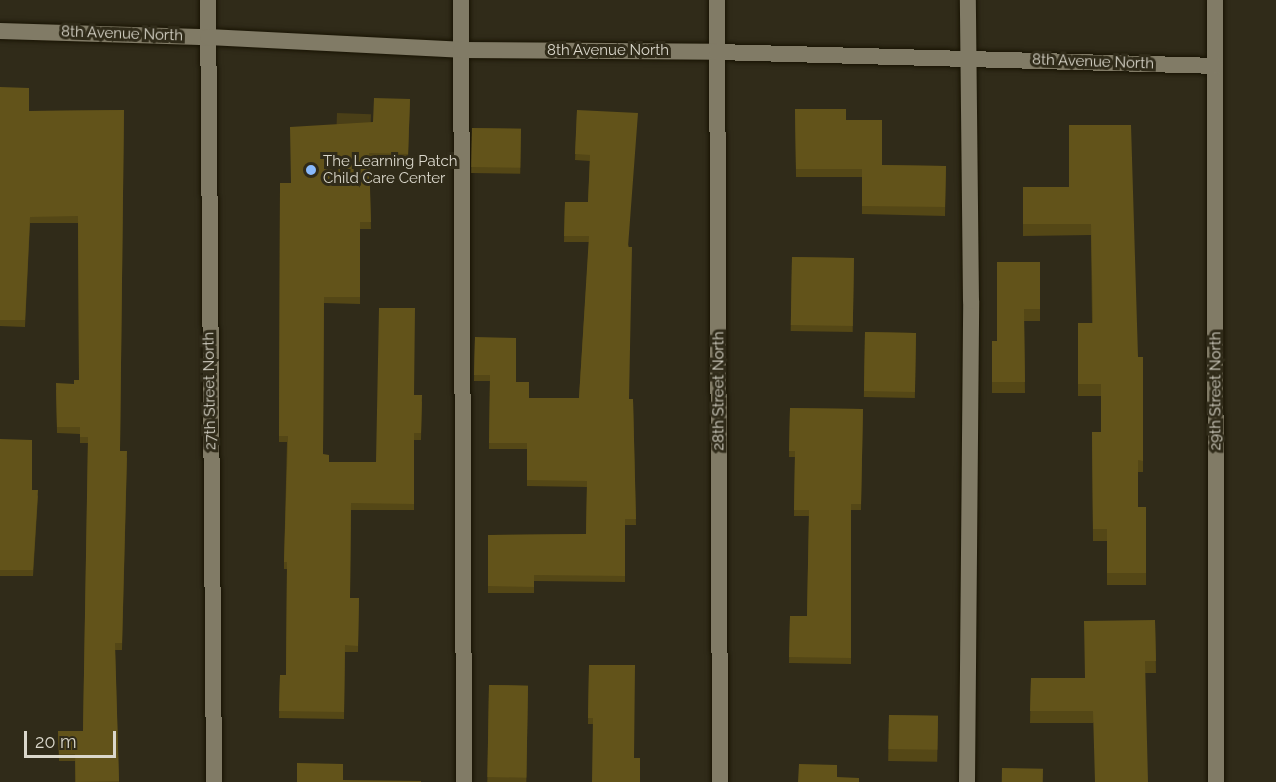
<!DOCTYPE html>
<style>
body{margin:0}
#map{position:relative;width:1276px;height:782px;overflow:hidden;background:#302b19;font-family:Raleway,sans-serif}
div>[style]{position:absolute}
.green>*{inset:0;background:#4a3f17;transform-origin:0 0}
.roads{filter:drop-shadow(0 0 2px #181303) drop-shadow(0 0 2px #181303)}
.service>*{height:16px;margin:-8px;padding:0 8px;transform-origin:8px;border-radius:8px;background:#817b66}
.minor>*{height:16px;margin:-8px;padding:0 8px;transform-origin:8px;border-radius:8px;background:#817b66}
.wall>*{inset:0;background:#544716;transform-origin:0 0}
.building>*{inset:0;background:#62531a;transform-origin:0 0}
.dots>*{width:16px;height:16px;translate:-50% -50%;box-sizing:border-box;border:3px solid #302b19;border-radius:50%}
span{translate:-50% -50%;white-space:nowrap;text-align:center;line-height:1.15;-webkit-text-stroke:6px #302b19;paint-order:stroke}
.street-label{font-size:15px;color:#dad7cb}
.poi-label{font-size:15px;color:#dad7cb}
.left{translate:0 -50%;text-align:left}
.scale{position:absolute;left:24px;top:731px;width:92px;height:27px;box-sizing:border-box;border:3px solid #dad7cb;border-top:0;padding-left:8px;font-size:18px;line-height:21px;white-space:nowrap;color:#dad7cb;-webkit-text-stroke:4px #302b19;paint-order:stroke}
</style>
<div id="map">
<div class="green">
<div style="left:337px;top:113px;width:34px;height:58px;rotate:2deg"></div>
</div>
<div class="roads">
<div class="service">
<div style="left:461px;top:0;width:782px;rotate:89.78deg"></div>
<div style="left:967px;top:782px;width:481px;rotate:-89.5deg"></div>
<div style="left:971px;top:301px;width:301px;rotate:-90.6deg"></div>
</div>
<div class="minor">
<div style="left:208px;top:0;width:782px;rotate:89.56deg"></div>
<div style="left:717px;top:0;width:782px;rotate:89.78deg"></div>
<div style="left:1215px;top:0;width:782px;rotate:89.93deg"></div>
<div style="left:0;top:31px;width:208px;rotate:1.7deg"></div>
<div style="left:208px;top:37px;width:253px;rotate:2.9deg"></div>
<div style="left:461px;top:50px;width:256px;rotate:0.4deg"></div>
<div style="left:717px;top:52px;width:498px;rotate:1.6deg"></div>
</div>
</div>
<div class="wall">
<div style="clip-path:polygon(0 87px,29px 111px,124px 110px,120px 451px,127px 458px,122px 650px,115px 650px,119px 782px,75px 782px,75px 761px,59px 761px,58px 731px,83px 731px,88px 443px,80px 443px,80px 434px,57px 433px,56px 390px,74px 384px,79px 380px,78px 223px,30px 223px,25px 327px,0 326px)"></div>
<div style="clip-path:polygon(410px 99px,408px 161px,369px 160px,371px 229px,360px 229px,360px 304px,324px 303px,323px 454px,329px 462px,376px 462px,414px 395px,422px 402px,421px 440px,414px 440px,414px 510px,351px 510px,350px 598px,359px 598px,358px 652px,345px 652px,344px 719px,279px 718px,280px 675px,286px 675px,287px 569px,284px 569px,284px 562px,287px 442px,279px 442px,280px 183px,291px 183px,373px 122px)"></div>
<div style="clip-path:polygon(795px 109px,846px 120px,882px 165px,946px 166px,945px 216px,862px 214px,862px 177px,796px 177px)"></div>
<div style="clip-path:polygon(577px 110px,629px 247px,629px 399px,633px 399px,636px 525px,625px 525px,625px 582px,534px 581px,534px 593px,488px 593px,488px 535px,586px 534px,587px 487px,527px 486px,527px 449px,489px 449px,490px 381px,474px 381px,475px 337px,516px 382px,529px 398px,579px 398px,589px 242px,564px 242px,565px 202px,588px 202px,590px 161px,575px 160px)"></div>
<div style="clip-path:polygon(1069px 125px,1138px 357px,1143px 357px,1143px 472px,1138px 472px,1138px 507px,1146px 507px,1146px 585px,1107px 585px,1107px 541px,1093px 541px,1092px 432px,1101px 432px,1101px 396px,1078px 396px,1078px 323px,1092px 323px,1091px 235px,1023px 236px,1023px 187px,1069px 187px)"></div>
<div style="left:472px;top:128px;width:49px;height:45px;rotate:1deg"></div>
<div style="left:792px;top:257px;width:62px;height:74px;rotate:1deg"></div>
<div style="clip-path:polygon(1040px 262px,1040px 321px,1024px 321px,1025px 393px,992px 393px,992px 341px,997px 341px)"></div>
<div style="left:865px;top:332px;width:51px;height:65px;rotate:1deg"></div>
<div style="clip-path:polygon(790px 408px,863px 409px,861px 510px,851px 510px,851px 664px,789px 663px,790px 616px,807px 616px,809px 516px,794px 516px,795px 457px,789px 457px)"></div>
<div style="clip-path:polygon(0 439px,32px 490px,38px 496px,33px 576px,0 576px)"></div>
<div style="clip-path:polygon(1155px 620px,1156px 673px,1145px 673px,1093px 723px,1030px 723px,1031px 678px,1085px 678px)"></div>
<div style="clip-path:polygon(589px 665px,634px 758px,640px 782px,593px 724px,588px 724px)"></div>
<div style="left:489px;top:685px;width:39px;height:97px;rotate:1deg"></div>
<div style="left:889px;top:715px;width:49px;height:46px;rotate:1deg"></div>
</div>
<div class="building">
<div style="clip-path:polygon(0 87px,29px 88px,29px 111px,124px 110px,120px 451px,127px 451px,122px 643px,115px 643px,119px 781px,76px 782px,75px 754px,59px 754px,58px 731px,83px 731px,88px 437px,80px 437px,80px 427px,57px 427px,56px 383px,74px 384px,74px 380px,79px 380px,78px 216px,30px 217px,25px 320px,0 320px)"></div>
<div style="clip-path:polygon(374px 98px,410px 99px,408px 154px,369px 153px,371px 222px,360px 222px,360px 297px,324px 297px,323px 454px,329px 455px,329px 462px,376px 462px,379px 308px,415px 308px,414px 395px,422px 395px,421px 433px,414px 433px,414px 504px,351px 503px,350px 598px,359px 598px,358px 646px,345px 645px,344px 712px,279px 711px,280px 675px,286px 675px,287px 562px,284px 562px,288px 436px,279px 436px,280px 183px,291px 183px,290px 127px,373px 122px)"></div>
<div style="clip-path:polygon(795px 109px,846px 109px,846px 120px,882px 120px,882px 165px,946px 166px,945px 207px,862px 206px,862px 169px,796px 169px)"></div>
<div style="clip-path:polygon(577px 110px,638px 113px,628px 247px,632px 247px,629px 399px,633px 399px,636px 519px,625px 519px,625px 576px,534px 575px,534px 587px,488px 586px,488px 535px,586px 534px,587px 481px,527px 480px,527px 443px,489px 443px,490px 375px,474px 375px,475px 337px,516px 338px,516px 382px,529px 382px,529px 398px,579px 398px,589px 236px,564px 236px,565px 202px,588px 202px,590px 155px,575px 154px)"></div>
<div style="clip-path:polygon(1069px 125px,1131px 125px,1138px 357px,1143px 357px,1143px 461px,1138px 460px,1138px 507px,1146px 507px,1146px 573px,1107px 573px,1107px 529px,1093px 529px,1092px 432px,1101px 432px,1101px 384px,1078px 384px,1078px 323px,1093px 323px,1091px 224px,1023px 224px,1023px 187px,1069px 187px)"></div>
<div style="left:472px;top:128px;width:49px;height:39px;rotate:1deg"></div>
<div style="left:792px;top:257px;width:62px;height:68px;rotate:1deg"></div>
<div style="clip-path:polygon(997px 262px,1040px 262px,1040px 309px,1024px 309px,1025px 382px,992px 382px,992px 341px,997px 341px)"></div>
<div style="left:865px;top:332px;width:51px;height:59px;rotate:1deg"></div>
<div style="clip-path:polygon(790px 408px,863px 409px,861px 504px,851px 504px,851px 658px,789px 657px,790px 616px,807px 616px,809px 510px,794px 510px,795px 451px,789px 451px)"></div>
<div style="clip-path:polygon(0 439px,32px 440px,32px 490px,38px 490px,33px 570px,0 570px)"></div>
<div style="clip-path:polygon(1155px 620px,1156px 661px,1145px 661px,1148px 782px,1095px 782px,1093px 711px,1030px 711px,1031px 678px,1085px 678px,1084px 621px)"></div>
<div style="clip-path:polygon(589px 665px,635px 665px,634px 758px,640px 758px,640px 782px,592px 782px,593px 718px,588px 718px)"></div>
<div style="left:489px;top:685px;width:39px;height:92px;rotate:1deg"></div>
<div style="left:889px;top:715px;width:49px;height:34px;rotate:1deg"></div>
<div style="clip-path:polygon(297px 763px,343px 764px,343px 780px,421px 781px,421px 782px,297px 782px)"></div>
<div style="clip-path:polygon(799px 764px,837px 765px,837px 777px,859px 778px,859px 782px,798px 782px)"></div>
<div style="left:1002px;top:768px;width:41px;height:14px;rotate:1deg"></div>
</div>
<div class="dots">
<div style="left:311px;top:170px;background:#89bafc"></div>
</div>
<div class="street-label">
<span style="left:122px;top:34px;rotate:2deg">8th Avenue North</span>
<span style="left:608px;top:51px">8th Avenue North</span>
<span style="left:1093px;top:62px;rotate:2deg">8th Avenue North</span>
<span style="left:210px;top:391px;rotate:-91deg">27th Street North</span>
<span style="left:719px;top:391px;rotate:-90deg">28th Street North</span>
<span style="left:1216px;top:391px;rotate:-90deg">29th Street North</span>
</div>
<div class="poi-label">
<span class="left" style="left:323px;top:170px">The Learning Patch<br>Child Care Center</span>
</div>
<div class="scale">20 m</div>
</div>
